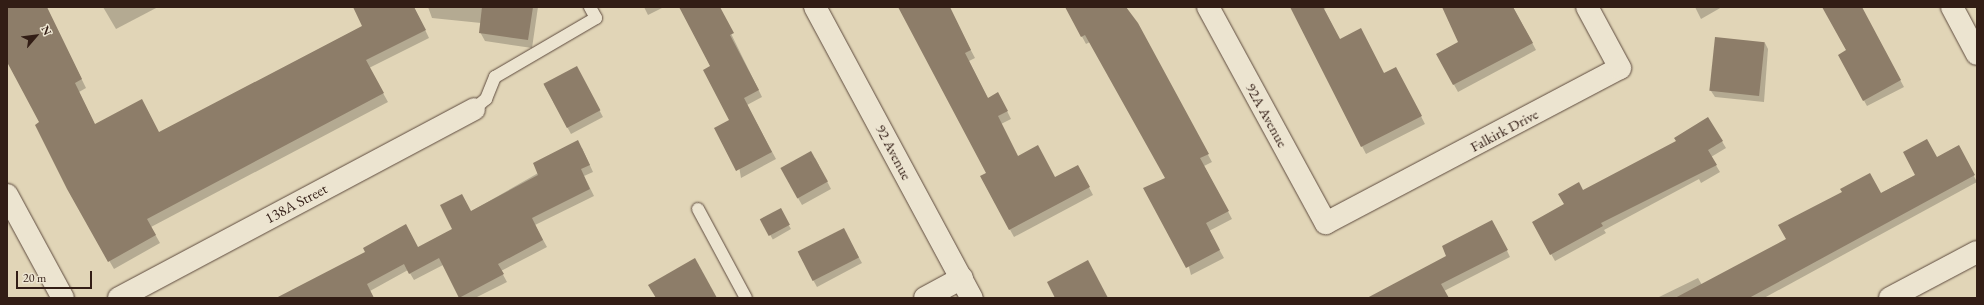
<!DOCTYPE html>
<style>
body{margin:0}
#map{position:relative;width:1984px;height:305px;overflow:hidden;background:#e1d5b7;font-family:"EB Garamond",serif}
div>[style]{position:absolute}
.shadow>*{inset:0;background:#0003;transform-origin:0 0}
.building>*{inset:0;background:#8d7d69;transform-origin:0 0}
.roads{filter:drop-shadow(0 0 1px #5e4b3e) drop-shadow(0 0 1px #5e4b3e)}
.service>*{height:12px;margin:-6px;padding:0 6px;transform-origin:6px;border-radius:6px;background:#ece4d0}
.minor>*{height:22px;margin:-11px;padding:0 11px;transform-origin:11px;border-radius:11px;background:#ece4d0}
.secondary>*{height:22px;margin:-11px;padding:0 11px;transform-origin:11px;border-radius:11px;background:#ece4d0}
span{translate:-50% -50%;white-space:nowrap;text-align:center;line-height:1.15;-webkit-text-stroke:4px #ece4d0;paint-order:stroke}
.street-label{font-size:15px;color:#321d15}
.frame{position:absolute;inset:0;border:8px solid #321d15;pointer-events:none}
.north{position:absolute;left:16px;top:16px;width:40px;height:40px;-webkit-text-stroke:3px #ece4d0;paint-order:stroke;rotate:62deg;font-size:11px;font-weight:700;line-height:16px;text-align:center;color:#321d15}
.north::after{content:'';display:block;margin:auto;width:14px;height:18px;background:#321d15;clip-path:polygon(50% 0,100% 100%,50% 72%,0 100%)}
.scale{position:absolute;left:16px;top:271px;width:76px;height:18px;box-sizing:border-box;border:2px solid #321d15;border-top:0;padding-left:5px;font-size:12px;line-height:14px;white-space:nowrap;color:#321d15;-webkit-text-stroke:3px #ece4d0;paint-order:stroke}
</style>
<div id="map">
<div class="shadow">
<div style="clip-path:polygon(7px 7px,46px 7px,86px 88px,79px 92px,95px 125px,159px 133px,363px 26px,354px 7px,414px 7px,429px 38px,369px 68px,388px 102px,151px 227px,160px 243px,114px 269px,68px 189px,41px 123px,7px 61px)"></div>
<div style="clip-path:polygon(103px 7px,158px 7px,116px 29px)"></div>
<div style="clip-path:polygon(428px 7px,538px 7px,532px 48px,485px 41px,480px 32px,481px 23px,432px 18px)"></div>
<div style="clip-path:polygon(644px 7px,664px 7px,648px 15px)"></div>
<div style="clip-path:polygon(680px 7px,718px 7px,762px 97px,747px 105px,776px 159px,741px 178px,731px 120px,711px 67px)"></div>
<div style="clip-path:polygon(900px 7px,948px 7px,975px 58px,969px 61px,988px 99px,1002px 101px,1011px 119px,1001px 124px,1018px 157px,1055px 179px,1082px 174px,1093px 195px,1014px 237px,981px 177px,988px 173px)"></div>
<div style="clip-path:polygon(1066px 7px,1126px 7px,1212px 162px,1204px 166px,1232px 219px,1209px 231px,1224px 258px,1191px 275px,1166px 178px,1090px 42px,1086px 44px)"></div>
<div style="clip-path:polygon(1291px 7px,1328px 7px,1324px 9px,1340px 40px,1384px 74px,1400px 76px,1425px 124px,1366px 154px)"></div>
<div style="clip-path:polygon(1443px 7px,1513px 7px,1536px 50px,1458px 92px,1437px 54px,1460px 42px)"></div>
<div style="clip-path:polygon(1695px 7px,1722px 7px,1701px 19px)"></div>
<div style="clip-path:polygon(1823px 7px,1861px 7px,1904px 87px,1867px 106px,1839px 55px,1847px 51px)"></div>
<div style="clip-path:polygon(1765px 43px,1768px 49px,1764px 102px,1715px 97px,1711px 91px)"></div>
<div style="clip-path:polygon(580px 74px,603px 117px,571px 134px,544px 85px)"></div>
<div style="clip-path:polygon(1708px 118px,1726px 148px,1711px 157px,1720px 172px,1701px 183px,1699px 179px,1604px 230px,1606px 233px,1555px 261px,1533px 222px,1677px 142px)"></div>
<div style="clip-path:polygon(1958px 146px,1977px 182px,1764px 298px,1657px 298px,1698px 278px,1702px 285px,1916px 175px)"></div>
<div style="clip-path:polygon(582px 148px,593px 172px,584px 176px,594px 196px,535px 225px,547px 247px,501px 271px,507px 282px,475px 298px,460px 298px,443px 265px,414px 280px,408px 270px,370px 291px,374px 298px,279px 298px,418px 248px,453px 230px,470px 212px)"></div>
<div style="clip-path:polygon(815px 158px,831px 189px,802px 205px,798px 198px)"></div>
<div style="left:780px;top:210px;width:22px;height:21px;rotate:60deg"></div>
<div style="clip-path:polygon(1496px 228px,1510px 257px,1444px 291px,1448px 298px,1394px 298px)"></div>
<div style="clip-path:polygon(847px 236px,862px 263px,817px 287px,799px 254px)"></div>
</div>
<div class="building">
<div style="clip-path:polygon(7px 7px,47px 7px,82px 79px,75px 83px,95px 124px,142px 99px,159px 132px,362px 26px,353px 7px,414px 7px,426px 30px,366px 60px,384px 93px,147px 219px,156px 235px,108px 262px,67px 189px,35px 125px,39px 122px,7px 62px)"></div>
<div style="clip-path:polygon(482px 7px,533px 7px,528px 40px,479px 33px)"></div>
<div style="clip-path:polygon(679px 7px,720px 7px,734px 33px,730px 35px,759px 90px,744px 98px,772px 152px,736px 171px,714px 128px,729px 120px,703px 70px,710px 66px)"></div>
<div style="clip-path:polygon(898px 7px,950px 7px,971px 50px,965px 53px,988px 98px,998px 92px,1008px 111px,998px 116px,1018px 156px,1038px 145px,1055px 177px,1078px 165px,1090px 187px,1009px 230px,980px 176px,986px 173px)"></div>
<div style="clip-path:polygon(1065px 7px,1126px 7px,1138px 23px,1209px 154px,1200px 158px,1229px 211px,1206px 223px,1220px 250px,1186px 268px,1143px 188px,1165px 178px,1085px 35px,1081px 37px)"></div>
<div style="clip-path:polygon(1290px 7px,1323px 7px,1340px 39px,1361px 28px,1384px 73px,1396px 67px,1422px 116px,1361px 147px)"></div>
<div style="clip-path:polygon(1442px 7px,1513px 7px,1533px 43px,1453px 85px,1436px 54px,1458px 42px)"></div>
<div style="clip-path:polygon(1822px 7px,1862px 7px,1901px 80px,1863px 101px,1838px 55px,1846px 50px)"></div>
<div style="left:1715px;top:37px;width:50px;height:54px;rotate:6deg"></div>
<div style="left:577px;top:66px;width:50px;height:38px;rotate:62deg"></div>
<div style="clip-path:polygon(1708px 117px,1723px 141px,1708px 150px,1717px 165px,1601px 223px,1603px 226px,1550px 255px,1532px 222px,1564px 204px,1558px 194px,1579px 182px,1583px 190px,1676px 141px,1674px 138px)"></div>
<div style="clip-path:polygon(1927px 139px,1937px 157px,1959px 145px,1975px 175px,1749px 298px,1675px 298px,1786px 239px,1778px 225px,1842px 192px,1840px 189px,1870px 173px,1881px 193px,1915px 175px,1903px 152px)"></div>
<div style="clip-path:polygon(578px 140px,590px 165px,581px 169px,590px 189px,532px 218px,543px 240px,498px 264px,504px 274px,459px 298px,439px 258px,409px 274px,404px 264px,367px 284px,374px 298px,276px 298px,365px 252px,363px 248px,406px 224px,418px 247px,452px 229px,440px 205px,462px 194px,471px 211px,538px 175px,533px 163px)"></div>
<div style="left:811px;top:151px;width:35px;height:35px;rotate:61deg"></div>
<div style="left:781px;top:208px;width:19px;height:24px;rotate:62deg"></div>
<div style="clip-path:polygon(1492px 220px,1508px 250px,1441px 284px,1449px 298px,1367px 298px,1446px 256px,1442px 246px)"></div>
<div style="left:844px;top:228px;width:33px;height:52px;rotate:63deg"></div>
<div style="clip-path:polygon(695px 258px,717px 298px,656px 298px,648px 285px)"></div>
<div style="clip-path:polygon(1088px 260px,1108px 298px,1055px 298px,1047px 282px)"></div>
</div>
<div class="roads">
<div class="service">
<div style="left:474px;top:109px;width:16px;rotate:-40deg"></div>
<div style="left:486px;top:99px;width:24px;rotate:-68deg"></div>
<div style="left:495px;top:77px;width:117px;rotate:-30.3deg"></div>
<div style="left:596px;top:18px;width:13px;rotate:-119deg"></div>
<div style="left:698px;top:209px;width:101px;rotate:61.7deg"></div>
</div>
<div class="minor">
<div style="left:1208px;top:7px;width:246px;rotate:61.4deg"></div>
<div style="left:1326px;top:223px;width:332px;rotate:-27.8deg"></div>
<div style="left:1620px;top:68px;width:69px;rotate:-118.4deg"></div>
<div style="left:1952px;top:7px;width:53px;rotate:62deg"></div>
<div style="left:7px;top:195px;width:117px;rotate:61.5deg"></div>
<div style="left:119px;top:298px;width:402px;rotate:-28deg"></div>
<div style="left:925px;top:298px;width:42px;rotate:-28.4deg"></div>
<div style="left:1890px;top:298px;width:98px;rotate:-27.9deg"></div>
</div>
<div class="secondary">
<div style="left:815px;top:7px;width:331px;rotate:61.7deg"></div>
</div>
</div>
<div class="street-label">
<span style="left:1267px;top:115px;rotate:61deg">92A Avenue</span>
<span style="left:1504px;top:130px;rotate:-28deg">Falkirk Drive</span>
<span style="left:894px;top:152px;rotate:62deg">92 Avenue</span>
<span style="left:296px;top:203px;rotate:-28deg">138A Street</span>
</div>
<div class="frame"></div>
<div class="north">N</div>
<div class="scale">20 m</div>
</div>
